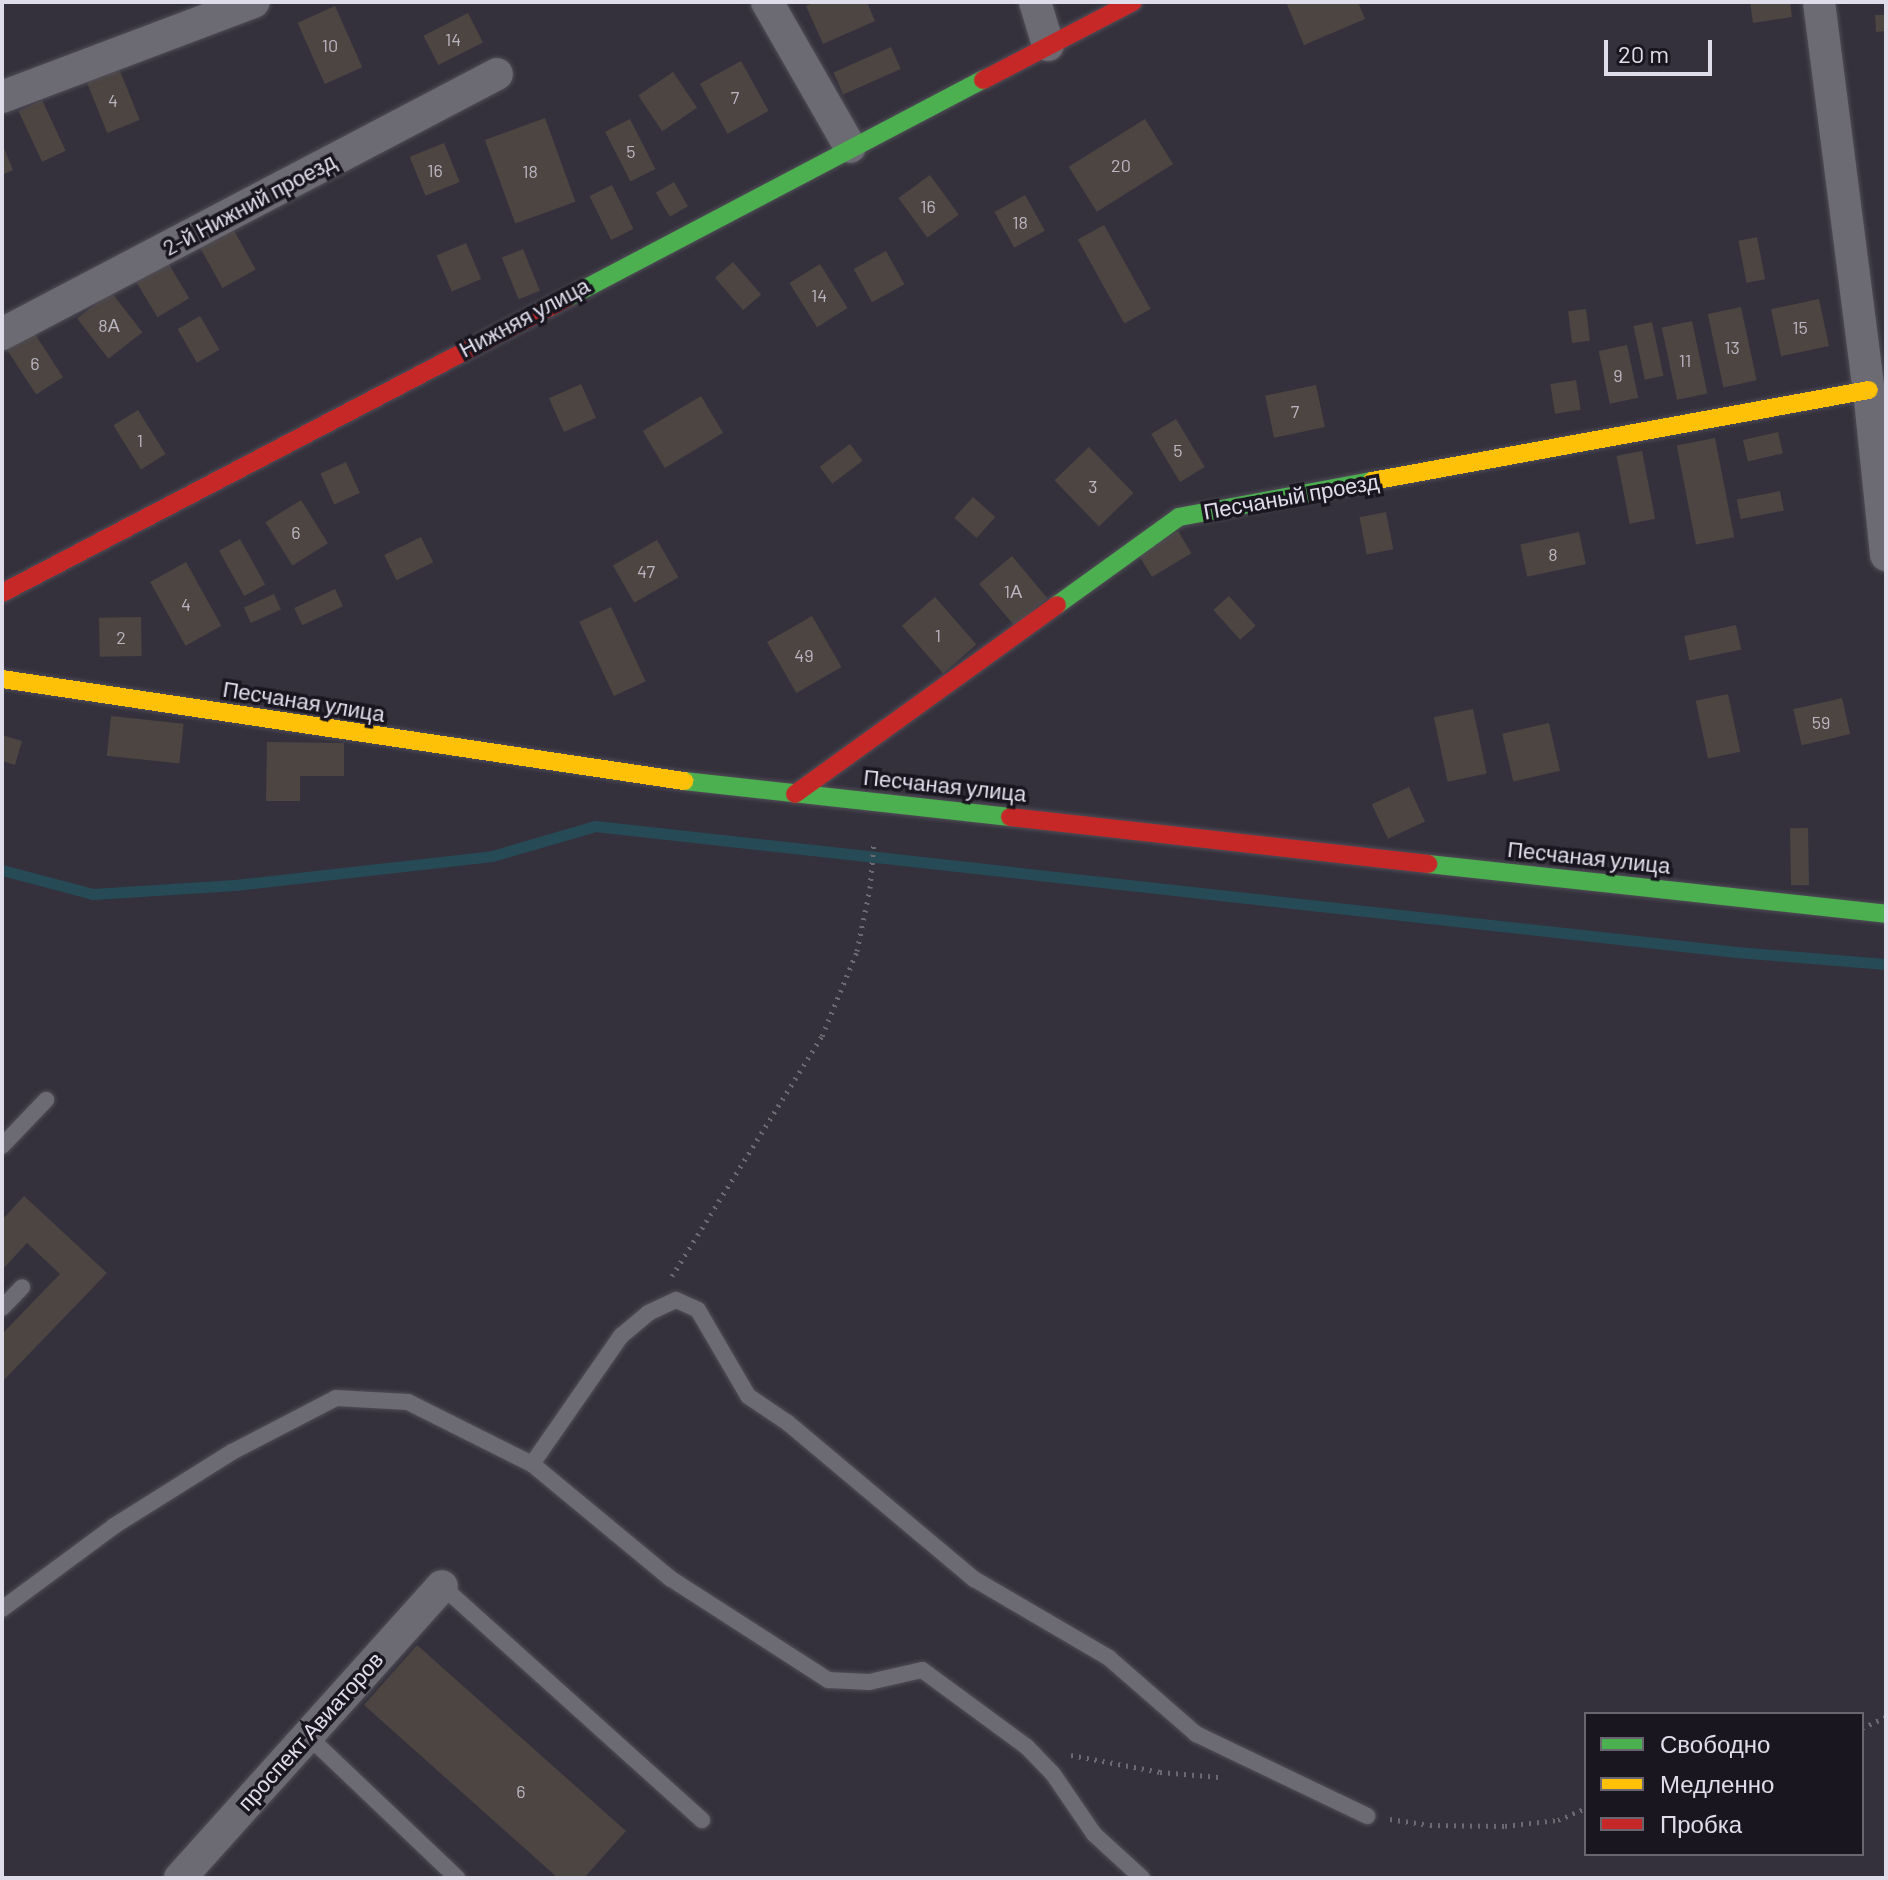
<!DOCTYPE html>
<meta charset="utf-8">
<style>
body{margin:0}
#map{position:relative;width:1888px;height:1880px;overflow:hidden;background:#34313c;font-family:Barlow,sans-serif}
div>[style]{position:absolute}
.stream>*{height:11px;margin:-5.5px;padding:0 5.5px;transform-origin:5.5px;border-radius:5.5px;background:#264b57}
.building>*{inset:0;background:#4c4542;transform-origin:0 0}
.path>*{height:5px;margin-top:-2.5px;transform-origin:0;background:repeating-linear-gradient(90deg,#6b6972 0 2px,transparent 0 8px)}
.roads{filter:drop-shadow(0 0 2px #504d57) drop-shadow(0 0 2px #504d57)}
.lane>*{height:16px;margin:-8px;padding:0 8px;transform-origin:8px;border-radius:8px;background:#6c6a72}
.street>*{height:32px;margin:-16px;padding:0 16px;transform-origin:16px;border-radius:16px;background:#6c6a72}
.fast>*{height:18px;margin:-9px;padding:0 9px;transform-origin:9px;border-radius:9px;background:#4caf50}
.slow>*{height:18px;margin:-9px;padding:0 9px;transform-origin:9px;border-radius:9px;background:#ffc107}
.jam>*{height:18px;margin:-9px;padding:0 9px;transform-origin:9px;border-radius:9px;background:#c62828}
span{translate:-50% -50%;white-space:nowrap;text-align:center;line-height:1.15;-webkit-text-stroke:7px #191620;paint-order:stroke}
.number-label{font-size:18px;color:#bbb7c1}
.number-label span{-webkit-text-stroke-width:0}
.street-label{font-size:22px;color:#e0ddeb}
.frame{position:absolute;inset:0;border:4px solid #e0ddeb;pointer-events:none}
.legend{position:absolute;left:1584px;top:1712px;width:280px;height:144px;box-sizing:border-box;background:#191620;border:2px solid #696671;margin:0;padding:10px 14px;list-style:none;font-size:24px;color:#e0ddeb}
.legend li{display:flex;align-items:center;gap:16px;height:40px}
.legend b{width:40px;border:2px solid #696671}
.scale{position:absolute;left:1604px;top:40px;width:108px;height:36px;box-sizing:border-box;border:4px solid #e0ddeb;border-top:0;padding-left:10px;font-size:24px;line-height:28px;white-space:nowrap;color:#e0ddeb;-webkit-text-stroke:6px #191620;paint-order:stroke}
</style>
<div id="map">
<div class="stream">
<div style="left:2px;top:870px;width:94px;rotate:14.8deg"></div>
<div style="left:93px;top:894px;width:142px;rotate:-3.6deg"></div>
<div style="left:235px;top:885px;width:259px;rotate:-6.4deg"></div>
<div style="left:492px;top:856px;width:107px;rotate:-16.2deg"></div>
<div style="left:595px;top:826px;width:1149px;rotate:6.3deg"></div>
<div style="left:1737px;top:952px;width:149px;rotate:4.6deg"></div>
</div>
<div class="building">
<div style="clip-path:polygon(815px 2px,867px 2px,875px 21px,823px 44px,806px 6px)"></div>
<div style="clip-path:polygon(1286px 2px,1358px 2px,1365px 19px,1304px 45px)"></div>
<div style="clip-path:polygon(1750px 2px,1790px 2px,1792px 17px,1753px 23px)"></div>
<div style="left:335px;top:6px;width:67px;height:41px;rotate:66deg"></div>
<div style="left:468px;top:13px;width:33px;height:50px;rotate:63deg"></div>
<div style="clip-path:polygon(1875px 15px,1886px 15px,1886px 31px,1876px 32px)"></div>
<div style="left:891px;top:47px;width:24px;height:63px;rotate:66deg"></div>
<div style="left:741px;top:61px;width:57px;height:47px;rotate:61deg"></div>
<div style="left:118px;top:66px;width:58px;height:35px;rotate:68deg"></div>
<div style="left:673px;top:72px;width:43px;height:42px;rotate:56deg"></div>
<div style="left:42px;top:100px;width:56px;height:26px;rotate:65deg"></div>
<div style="left:545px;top:118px;width:89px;height:64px;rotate:70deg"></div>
<div style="left:630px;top:119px;width:56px;height:28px;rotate:63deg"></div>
<div style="left:1145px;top:119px;width:53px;height:90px;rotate:58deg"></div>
<div style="clip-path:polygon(2px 143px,13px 170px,2px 175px)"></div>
<div style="left:444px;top:143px;width:42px;height:37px;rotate:68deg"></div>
<div style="left:930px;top:175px;width:49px;height:39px;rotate:54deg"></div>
<div style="left:674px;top:182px;width:28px;height:21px;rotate:60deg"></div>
<div style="left:612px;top:185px;width:49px;height:25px;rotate:64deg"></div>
<div style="left:1025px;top:195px;width:41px;height:35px;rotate:61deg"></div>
<div style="left:231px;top:225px;width:51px;height:38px;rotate:61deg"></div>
<div style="left:1104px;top:225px;width:96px;height:30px;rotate:61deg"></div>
<div style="left:1757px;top:237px;width:43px;height:19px;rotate:79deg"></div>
<div style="left:466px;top:243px;width:39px;height:32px;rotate:67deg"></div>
<div style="left:523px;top:249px;width:45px;height:23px;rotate:68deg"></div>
<div style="left:886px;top:251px;width:38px;height:37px;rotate:61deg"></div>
<div style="left:165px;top:258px;width:47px;height:37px;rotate:59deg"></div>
<div style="left:733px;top:262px;width:43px;height:24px;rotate:49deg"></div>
<div style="left:820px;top:264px;width:52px;height:36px;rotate:58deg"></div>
<div style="left:111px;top:292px;width:51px;height:43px;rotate:52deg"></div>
<div style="left:1819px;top:299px;width:48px;height:49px;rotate:78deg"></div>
<div style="left:1741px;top:307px;width:75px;height:34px;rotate:78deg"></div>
<div style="left:1586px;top:309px;width:32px;height:18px;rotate:83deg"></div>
<div style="left:200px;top:316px;width:39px;height:26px;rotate:60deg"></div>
<div style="left:1692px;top:321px;width:74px;height:31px;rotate:78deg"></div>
<div style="left:1652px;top:322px;width:55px;height:19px;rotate:78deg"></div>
<div style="left:33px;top:331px;width:55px;height:32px;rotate:57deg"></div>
<div style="left:1627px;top:345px;width:54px;height:29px;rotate:78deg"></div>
<div style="left:1576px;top:380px;width:30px;height:26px;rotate:81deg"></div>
<div style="left:581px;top:384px;width:37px;height:35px;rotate:66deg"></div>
<div style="left:1316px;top:385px;width:43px;height:52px;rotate:78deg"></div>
<div style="left:701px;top:396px;width:43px;height:68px;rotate:59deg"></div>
<div style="left:138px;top:410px;width:52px;height:29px;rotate:58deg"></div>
<div style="left:1176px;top:419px;width:56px;height:29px;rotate:59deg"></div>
<div style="left:1778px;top:432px;width:22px;height:36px;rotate:77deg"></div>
<div style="left:1715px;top:438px;width:101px;height:39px;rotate:79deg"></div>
<div style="left:850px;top:444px;width:21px;height:38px;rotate:53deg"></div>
<div style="left:1089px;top:447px;width:64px;height:48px;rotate:46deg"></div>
<div style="left:1642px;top:451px;width:69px;height:26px;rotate:79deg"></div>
<div style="left:346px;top:462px;width:34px;height:28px;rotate:66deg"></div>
<div style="left:1780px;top:491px;width:20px;height:44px;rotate:79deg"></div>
<div style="left:973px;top:497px;width:30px;height:28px;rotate:42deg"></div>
<div style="left:301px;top:500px;width:51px;height:42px;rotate:58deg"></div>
<div style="left:1386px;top:512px;width:38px;height:27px;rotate:79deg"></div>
<div style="left:1178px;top:531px;width:26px;height:46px;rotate:59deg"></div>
<div style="left:1579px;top:532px;width:33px;height:60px;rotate:78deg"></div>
<div style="left:421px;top:537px;width:28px;height:41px;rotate:64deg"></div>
<div style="left:240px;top:539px;width:52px;height:24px;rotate:61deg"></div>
<div style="left:657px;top:540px;width:43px;height:51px;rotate:60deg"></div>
<div style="left:1012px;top:556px;width:55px;height:43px;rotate:50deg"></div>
<div style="left:186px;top:562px;width:73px;height:41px;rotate:61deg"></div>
<div style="left:335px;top:589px;width:19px;height:45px;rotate:65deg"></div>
<div style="left:274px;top:594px;width:17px;height:33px;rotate:66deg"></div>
<div style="left:1229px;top:596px;width:40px;height:21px;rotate:48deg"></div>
<div style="left:935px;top:597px;width:63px;height:44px;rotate:49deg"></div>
<div style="left:611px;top:607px;width:82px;height:35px;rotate:65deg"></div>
<div style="left:812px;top:616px;width:59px;height:52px;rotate:60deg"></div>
<div style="left:141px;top:617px;width:39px;height:42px;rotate:89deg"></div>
<div style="left:1736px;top:625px;width:25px;height:53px;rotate:78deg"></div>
<div style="left:1728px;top:694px;width:59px;height:33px;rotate:78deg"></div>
<div style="left:1842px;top:698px;width:37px;height:50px;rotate:77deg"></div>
<div style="left:1473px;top:709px;width:66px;height:40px;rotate:78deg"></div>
<div style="left:111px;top:716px;width:73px;height:40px;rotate:6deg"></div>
<div style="left:1549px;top:723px;width:49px;height:48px;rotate:77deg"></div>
<div style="clip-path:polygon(2px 735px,22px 741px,15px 765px,2px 761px)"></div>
<div style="clip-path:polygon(267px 742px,344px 743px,344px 776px,300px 776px,300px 801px,266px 801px)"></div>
<div style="left:1409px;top:787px;width:38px;height:41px;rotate:65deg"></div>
<div style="left:1808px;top:828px;width:57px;height:18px;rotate:89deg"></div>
<div style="clip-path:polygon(24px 1196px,107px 1273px,2px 1382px,2px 1334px,60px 1274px,27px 1243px,2px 1270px,2px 1220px)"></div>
<div style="clip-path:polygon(417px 1645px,626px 1831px,584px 1878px,558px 1878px,364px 1705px)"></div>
</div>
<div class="path">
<div style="left:672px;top:1276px;width:283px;rotate:-58deg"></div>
<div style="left:822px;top:1036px;width:92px;rotate:-67.6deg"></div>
<div style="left:857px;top:951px;width:64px;rotate:-78.3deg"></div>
<div style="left:870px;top:888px;width:47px;rotate:-85.1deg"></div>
<div style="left:1862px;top:1728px;width:26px;rotate:-25deg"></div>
<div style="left:1071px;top:1755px;width:91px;rotate:10.8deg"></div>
<div style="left:1160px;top:1772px;width:59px;rotate:4.8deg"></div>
<div style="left:1390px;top:1819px;width:40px;rotate:8.5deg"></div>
<div style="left:1430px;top:1825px;width:75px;rotate:0.8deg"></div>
<div style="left:1505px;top:1826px;width:53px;rotate:-6.5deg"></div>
<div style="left:1558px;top:1820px;width:30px;rotate:-23deg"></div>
</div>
<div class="roads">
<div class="lane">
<div style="left:2px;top:1146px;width:64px;rotate:-46.3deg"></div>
<div style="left:2px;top:1308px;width:29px;rotate:-46deg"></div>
<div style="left:442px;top:1586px;width:350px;rotate:42deg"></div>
<div style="left:2px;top:1609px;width:139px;rotate:-36.5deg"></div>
<div style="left:114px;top:1526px;width:139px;rotate:-32.1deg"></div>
<div style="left:232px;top:1452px;width:117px;rotate:-27.4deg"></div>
<div style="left:336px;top:1398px;width:72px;rotate:3.2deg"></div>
<div style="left:408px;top:1402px;width:139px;rotate:26.6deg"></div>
<div style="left:306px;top:1734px;width:209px;rotate:43.6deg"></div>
<div style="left:1142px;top:1878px;width:65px;rotate:-137.5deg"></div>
<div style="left:1094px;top:1834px;width:73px;rotate:-124.3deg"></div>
<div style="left:1053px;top:1774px;width:37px;rotate:-134deg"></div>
<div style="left:1027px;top:1747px;width:130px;rotate:-143.7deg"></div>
<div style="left:922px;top:1670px;width:54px;rotate:167.2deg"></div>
<div style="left:869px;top:1682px;width:41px;rotate:-177.2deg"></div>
<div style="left:828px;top:1680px;width:187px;rotate:-147.2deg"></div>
<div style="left:671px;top:1579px;width:180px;rotate:-140.4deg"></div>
<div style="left:532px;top:1464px;width:156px;rotate:-55.2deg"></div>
<div style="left:621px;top:1336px;width:35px;rotate:-40deg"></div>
<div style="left:648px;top:1313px;width:31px;rotate:-25deg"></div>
<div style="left:676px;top:1300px;width:24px;rotate:24deg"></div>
<div style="left:698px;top:1310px;width:99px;rotate:59.8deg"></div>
<div style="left:748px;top:1396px;width:48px;rotate:34deg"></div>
<div style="left:788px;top:1423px;width:243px;rotate:40deg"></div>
<div style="left:974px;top:1579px;width:156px;rotate:30.3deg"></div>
<div style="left:1109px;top:1658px;width:116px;rotate:41.1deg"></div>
<div style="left:1196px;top:1734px;width:190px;rotate:25.6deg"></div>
</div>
<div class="street">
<div style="left:767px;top:2px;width:167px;rotate:60.2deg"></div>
<div style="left:1035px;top:2px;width:45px;rotate:73.2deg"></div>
<div style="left:1819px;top:2px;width:391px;rotate:82.7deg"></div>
<div style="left:1869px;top:390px;width:166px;rotate:84.1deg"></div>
<div style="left:2px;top:97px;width:269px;rotate:-20.7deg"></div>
<div style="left:2px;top:334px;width:559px;rotate:-27.71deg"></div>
<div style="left:180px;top:1878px;width:392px;rotate:-48.1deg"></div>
</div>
<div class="fast">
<div style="left:567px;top:298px;width:470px;rotate:-27.7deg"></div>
<div style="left:1057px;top:605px;width:150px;rotate:-35.8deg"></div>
<div style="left:1179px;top:517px;width:196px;rotate:-10.6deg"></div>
<div style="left:684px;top:781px;width:328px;rotate:6.3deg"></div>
<div style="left:1428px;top:864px;width:461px;rotate:6.2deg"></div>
</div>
<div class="slow">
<div style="left:1372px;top:481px;width:505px;rotate:-10.38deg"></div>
<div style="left:2px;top:679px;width:690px;rotate:8.51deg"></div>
</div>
<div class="jam">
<div style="left:983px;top:80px;width:169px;rotate:-27.5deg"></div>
<div style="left:2px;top:593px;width:637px;rotate:-27.57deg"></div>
<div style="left:795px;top:794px;width:323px;rotate:-35.8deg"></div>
<div style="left:1010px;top:817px;width:421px;rotate:6.4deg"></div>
</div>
</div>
<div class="number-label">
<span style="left:453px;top:39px">14</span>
<span style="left:330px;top:45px">10</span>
<span style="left:735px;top:97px">7</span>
<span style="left:113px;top:100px">4</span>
<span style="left:631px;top:151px">5</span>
<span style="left:1121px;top:165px">20</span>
<span style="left:435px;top:170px">16</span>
<span style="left:530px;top:171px">18</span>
<span style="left:928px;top:206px">16</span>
<span style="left:1020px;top:222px">18</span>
<span style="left:819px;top:295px">14</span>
<span style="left:109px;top:325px">8А</span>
<span style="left:1800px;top:327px">15</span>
<span style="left:1732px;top:347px">13</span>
<span style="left:1685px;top:360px">11</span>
<span style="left:35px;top:363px">6</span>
<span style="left:1618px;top:375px">9</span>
<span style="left:1295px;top:411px">7</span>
<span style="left:140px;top:440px">1</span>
<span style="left:1178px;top:450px">5</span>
<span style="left:1093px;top:486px">3</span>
<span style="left:296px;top:532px">6</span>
<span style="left:1553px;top:554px">8</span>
<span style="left:646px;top:571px">47</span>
<span style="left:1013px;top:591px">1А</span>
<span style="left:186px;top:604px">4</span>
<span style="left:938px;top:635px">1</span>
<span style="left:121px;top:637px">2</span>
<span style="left:804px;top:655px">49</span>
<span style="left:1821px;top:722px">59</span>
<span style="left:521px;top:1791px">6</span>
</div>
<div class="street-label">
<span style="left:249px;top:204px;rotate:-28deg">2-й Нижний проезд</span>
<span style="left:524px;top:317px;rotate:-28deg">Нижняя улица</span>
<span style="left:1291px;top:496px;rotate:-10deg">Песчаный проезд</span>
<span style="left:304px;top:701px;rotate:9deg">Песчаная улица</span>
<span style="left:945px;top:785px;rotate:6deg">Песчаная улица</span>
<span style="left:1589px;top:857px;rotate:6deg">Песчаная улица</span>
<span style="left:310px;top:1731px;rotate:-48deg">проспект Авиаторов</span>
</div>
<div class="frame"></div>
<ul class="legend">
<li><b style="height:10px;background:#4caf50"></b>Свободно</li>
<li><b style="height:10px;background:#ffc107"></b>Медленно</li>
<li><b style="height:10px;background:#c62828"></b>Пробка</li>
</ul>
<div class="scale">20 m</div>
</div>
